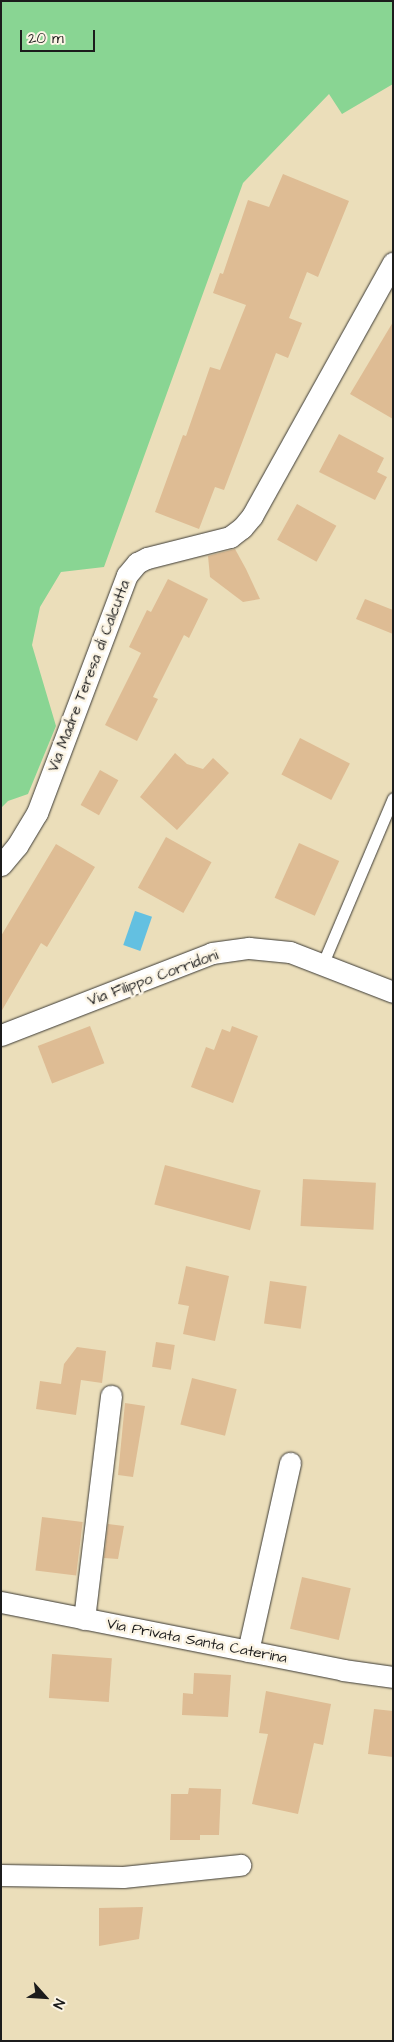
<!DOCTYPE html>
<style>
body{margin:0}
#map{position:relative;width:394px;height:2042px;overflow:hidden;background:#ebdeba;font-family:"Architects Daughter",sans-serif}
div>[style]{position:absolute}
.green>*{inset:0;background:#89d593}
.water>*{inset:0;background:#63c0e1;transform-origin:0 0}
.building>*{inset:0;background:#debc94;transform-origin:0 0}
.roads{filter:drop-shadow(0 0 1px #3b3934) drop-shadow(0 0 1px #3b3934)}
.lane>*{height:11px;margin:-5.5px;padding:0 5.5px;transform-origin:5.5px;border-radius:5.5px;background:#fff}
.street>*{height:21px;margin:-10.5px;padding:0 10.5px;transform-origin:10.5px;border-radius:10.5px;background:#fff}
span{translate:-50% -50%;white-space:nowrap;text-align:center;line-height:1.15;-webkit-text-stroke:5px #fcf5e5;paint-order:stroke}
.street-label{font-size:15px;color:#1c1c1c}
.frame{position:absolute;inset:0;border:2px solid #1c1c1c;pointer-events:none}
.north{position:absolute;left:20px;top:1972px;width:50px;height:50px;-webkit-text-stroke:4px #fcf5e5;paint-order:stroke;rotate:116deg;font-size:14px;font-weight:700;line-height:20px;text-align:center;color:#1c1c1c}
.north::after{content:'';display:block;margin:auto;width:18px;height:22px;background:#1c1c1c;clip-path:polygon(50% 0,100% 100%,50% 72%,0 100%)}
.scale{position:absolute;left:20px;top:30px;width:75px;height:22px;box-sizing:border-box;border:2px solid #1c1c1c;border-top:0;padding-left:6px;font-size:15px;line-height:18px;white-space:nowrap;color:#1c1c1c;-webkit-text-stroke:4px #fcf5e5;paint-order:stroke}
</style>
<div id="map">
<div class="green">
<div style="clip-path:polygon(1px 1px,393px 1px,393px 84px,342px 114px,329px 94px,243px 183px,104px 567px,61px 572px,40px 607px,32px 645px,56px 726px,28px 794px,8px 801px,1px 808px)"></div>
</div>
<div class="water">
<div style="left:135px;top:911px;width:18px;height:36px;rotate:19deg"></div>
</div>
<div class="building">
<div style="clip-path:polygon(283px 174px,349px 201px,318px 277px,307px 272px,289px 318px,302px 323px,288px 358px,276px 353px,224px 490px,215px 487px,199px 529px,155px 512px,183px 435px,186px 436px,210px 367px,220px 370px,246px 305px,213px 293px,220px 273px,223px 274px,248px 200px,269px 207px)"></div>
<div style="clip-path:polygon(393px 322px,393px 419px,350px 394px)"></div>
<div style="clip-path:polygon(339px 434px,384px 458px,377px 472px,387px 477px,375px 500px,319px 472px)"></div>
<div style="left:297px;top:504px;width:45px;height:41px;rotate:29deg"></div>
<div style="clip-path:polygon(235px 549px,246px 569px,260px 599px,243px 602px,210px 577px,208px 556px)"></div>
<div style="clip-path:polygon(168px 579px,208px 599px,189px 638px,184px 635px,153px 697px,158px 699px,137px 741px,105px 725px,141px 653px,129px 647px,147px 610px,151px 612px)"></div>
<div style="clip-path:polygon(365px 599px,393px 610px,393px 634px,356px 619px)"></div>
<div style="left:300px;top:738px;width:56px;height:41px;rotate:27deg"></div>
<div style="clip-path:polygon(175px 753px,187px 764px,203px 769px,213px 758px,229px 773px,177px 830px,140px 797px)"></div>
<div style="left:100px;top:770px;width:21px;height:40px;rotate:29deg"></div>
<div style="left:166px;top:837px;width:52px;height:58px;rotate:29deg"></div>
<div style="left:299px;top:843px;width:44px;height:60px;rotate:24deg"></div>
<div style="clip-path:polygon(56px 844px,95px 867px,47px 947px,41px 943px,1px 1012px,1px 936px)"></div>
<div style="left:90px;top:1026px;width:40px;height:56px;rotate:69deg"></div>
<div style="clip-path:polygon(232px 1026px,258px 1036px,233px 1103px,191px 1087px,206px 1047px,214px 1050px,222px 1029px,230px 1032px)"></div>
<div style="left:165px;top:1165px;width:99px;height:41px;rotate:15deg"></div>
<div style="left:303px;top:1179px;width:73px;height:47px;rotate:3deg"></div>
<div style="clip-path:polygon(186px 1266px,229px 1276px,215px 1341px,183px 1334px,189px 1306px,178px 1304px)"></div>
<div style="left:270px;top:1281px;width:37px;height:43px;rotate:8deg"></div>
<div style="left:156px;top:1342px;width:19px;height:25px;rotate:9deg"></div>
<div style="clip-path:polygon(77px 1347px,106px 1351px,102px 1383px,81px 1380px,76px 1415px,36px 1409px,40px 1381px,61px 1384px,64px 1364px)"></div>
<div style="left:192px;top:1378px;width:46px;height:48px;rotate:14deg"></div>
<div style="clip-path:polygon(125px 1403px,145px 1406px,133px 1477px,118px 1475px)"></div>
<div style="left:42px;top:1517px;width:41px;height:54px;rotate:7deg"></div>
<div style="clip-path:polygon(108px 1524px,124px 1526px,118px 1559px,104px 1558px)"></div>
<div style="left:302px;top:1577px;width:50px;height:53px;rotate:13deg"></div>
<div style="left:52px;top:1654px;width:60px;height:44px;rotate:4deg"></div>
<div style="clip-path:polygon(194px 1673px,231px 1675px,228px 1717px,182px 1715px,183px 1693px,193px 1694px)"></div>
<div style="clip-path:polygon(266px 1691px,331px 1704px,323px 1745px,314px 1743px,298px 1814px,252px 1804px,268px 1734px,259px 1733px)"></div>
<div style="clip-path:polygon(374px 1709px,393px 1711px,393px 1757px,368px 1754px)"></div>
<div style="clip-path:polygon(189px 1788px,221px 1789px,219px 1835px,200px 1835px,200px 1840px,170px 1840px,171px 1794px,188px 1794px)"></div>
<div style="clip-path:polygon(143px 1907px,139px 1939px,99px 1946px,99px 1908px)"></div>
</div>
<div class="roads">
<div class="lane">
<div style="left:323px;top:963px;width:179px;rotate:-67deg"></div>
</div>
<div class="street">
<div style="left:1px;top:865px;width:25px;rotate:-50deg"></div>
<div style="left:17px;top:846px;width:39px;rotate:-59deg"></div>
<div style="left:37px;top:813px;width:254px;rotate:-69.3deg"></div>
<div style="left:127px;top:575px;width:16px;rotate:-50deg"></div>
<div style="left:137px;top:563px;width:11px;rotate:-27deg"></div>
<div style="left:147px;top:558px;width:86px;rotate:-14.2deg"></div>
<div style="left:230px;top:537px;width:15px;rotate:-37deg"></div>
<div style="left:242px;top:528px;width:16px;rotate:-50deg"></div>
<div style="left:252px;top:516px;width:290px;rotate:-60.9deg"></div>
<div style="left:1px;top:1035px;width:226px;rotate:-21.2deg"></div>
<div style="left:212px;top:953px;width:37px;rotate:-8deg"></div>
<div style="left:249px;top:948px;width:41px;rotate:5.6deg"></div>
<div style="left:290px;top:952px;width:110px;rotate:21.2deg"></div>
<div style="left:1px;top:1602px;width:349px;rotate:11.2deg"></div>
<div style="left:343px;top:1670px;width:50px;rotate:8deg"></div>
<div style="left:84px;top:1619px;width:225px;rotate:-83.1deg"></div>
<div style="left:248px;top:1651px;width:193px;rotate:-77.4deg"></div>
<div style="left:1px;top:1875px;width:122px;rotate:0.9deg"></div>
<div style="left:123px;top:1877px;width:118px;rotate:-5.9deg"></div>
</div>
</div>
<div class="street-label">
<span style="left:89px;top:676px;rotate:-69deg">Via Madre Teresa di Calcutta</span>
<span style="left:153px;top:978px;rotate:-20deg">Via Filippo Corridoni</span>
<span style="left:197px;top:1641px;rotate:11deg">Via Privata Santa Caterina</span>
</div>
<div class="frame"></div>
<div class="north">N</div>
<div class="scale">20 m</div>
</div>
